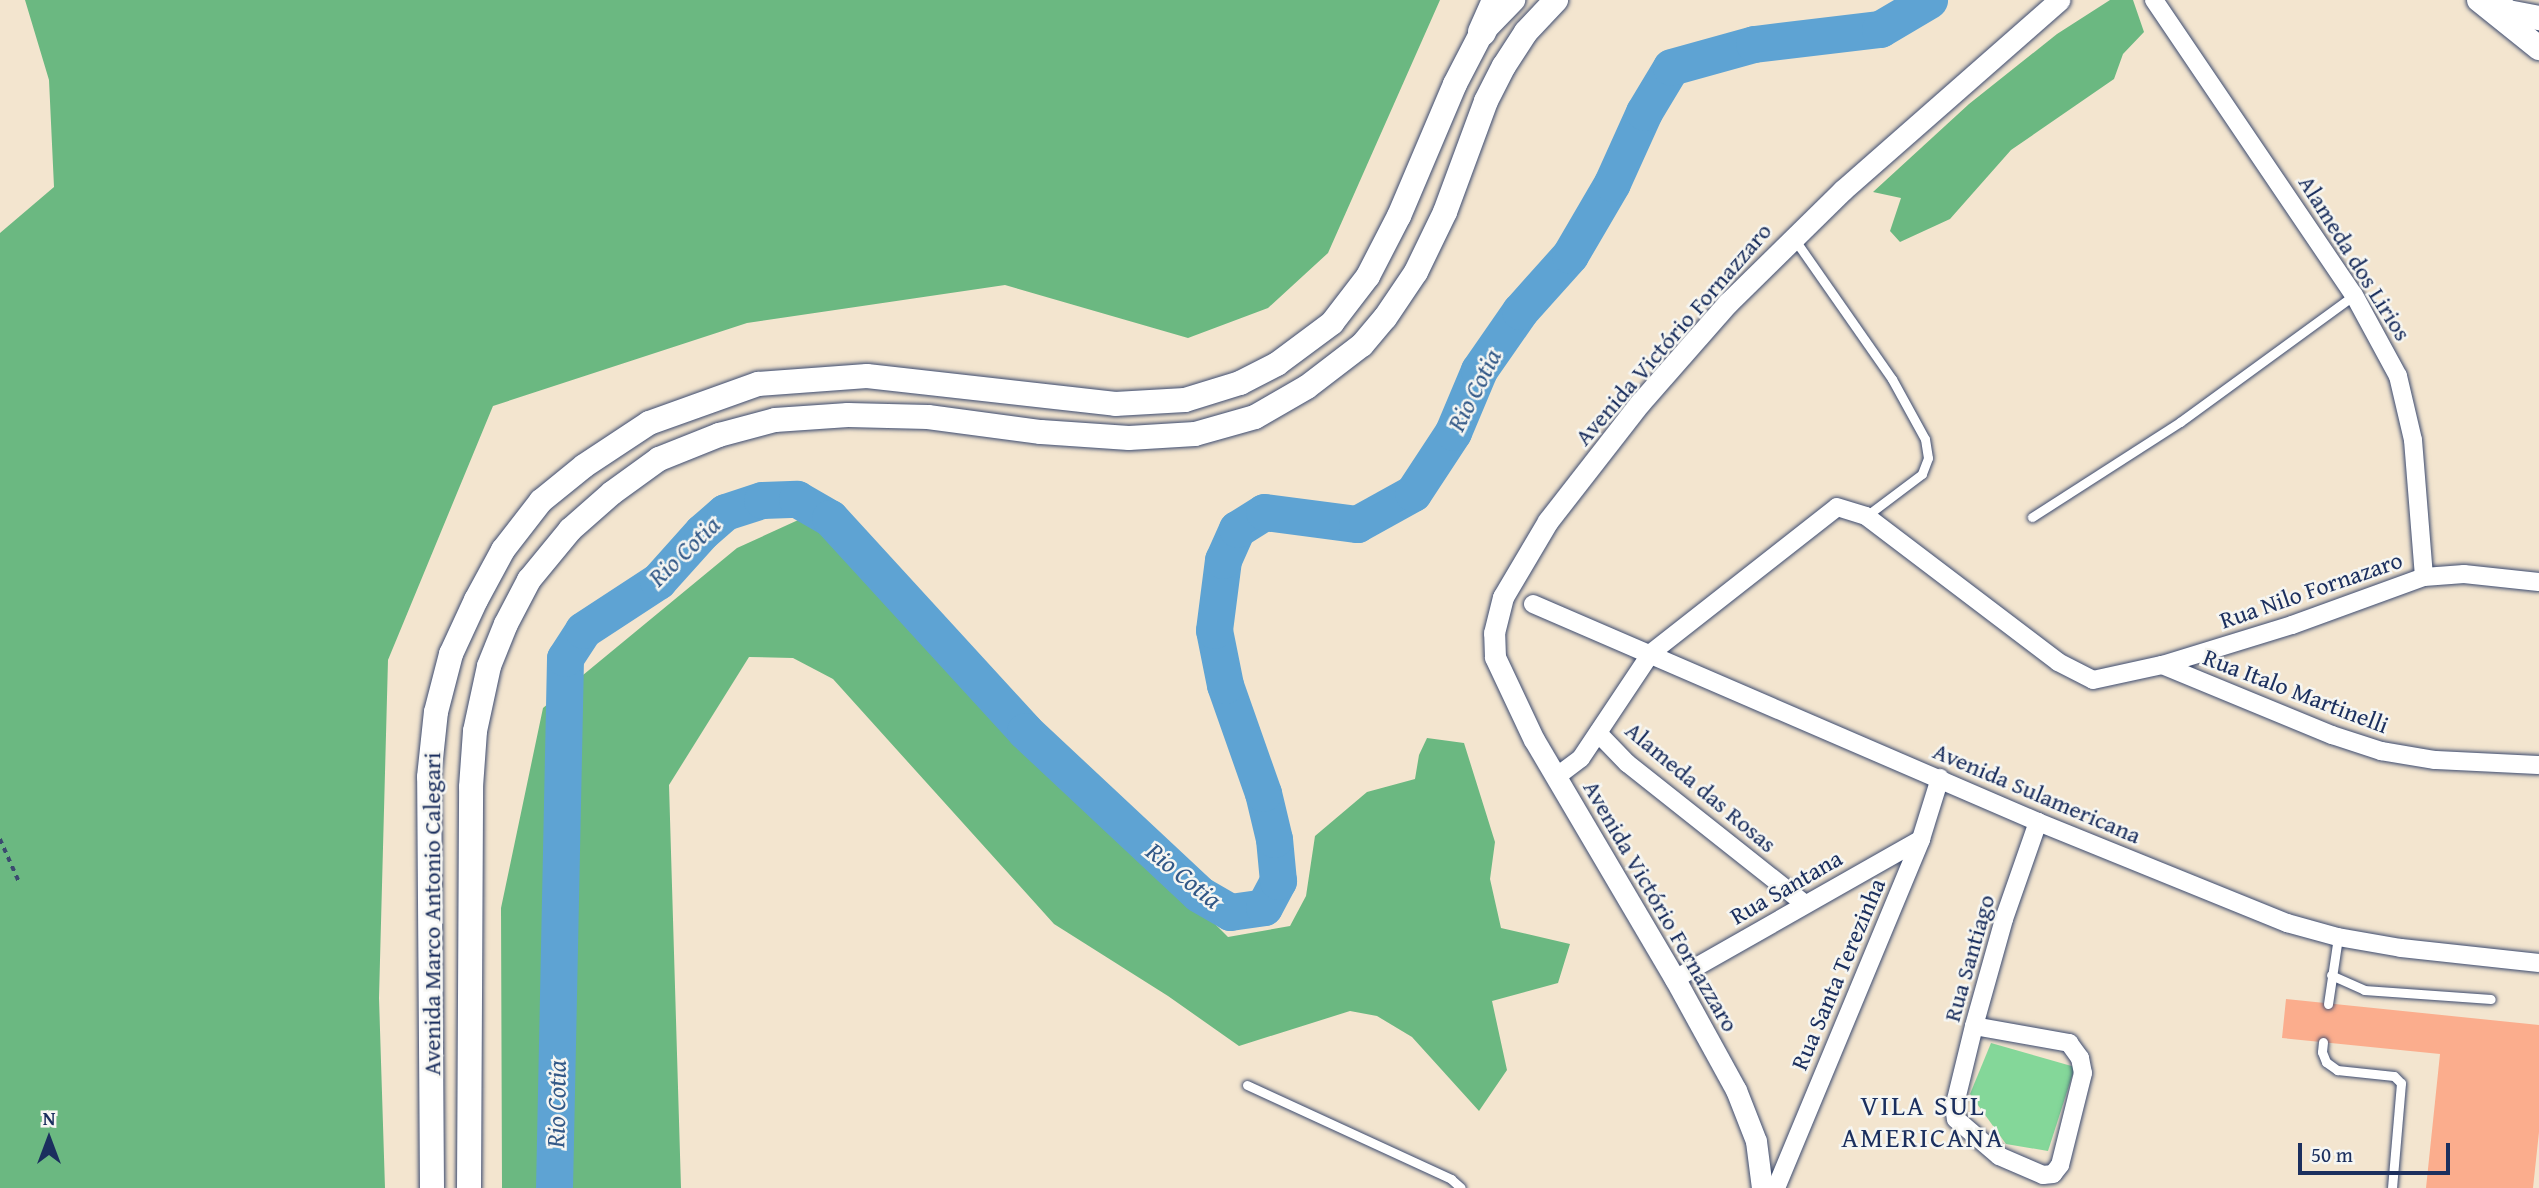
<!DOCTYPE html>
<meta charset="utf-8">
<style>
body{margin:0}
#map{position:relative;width:2539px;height:1188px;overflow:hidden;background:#f3e5cf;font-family:"Gentium Book Plus",serif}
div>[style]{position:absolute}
.green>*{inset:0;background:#84d799}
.forest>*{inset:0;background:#6bb881}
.river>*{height:37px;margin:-18.5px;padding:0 18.5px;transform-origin:18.5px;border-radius:18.5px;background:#5ea3d3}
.building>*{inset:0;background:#fbad8d}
.path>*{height:3.5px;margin-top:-1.75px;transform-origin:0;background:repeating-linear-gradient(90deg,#3b4a6f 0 5px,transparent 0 10px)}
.roads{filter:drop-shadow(0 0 2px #3b4a6f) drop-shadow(0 0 2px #3b4a6f)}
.service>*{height:9px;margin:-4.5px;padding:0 4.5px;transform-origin:4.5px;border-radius:4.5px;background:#fff}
.minor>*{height:18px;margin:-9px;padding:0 9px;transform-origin:9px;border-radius:9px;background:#fff}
.tertiary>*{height:21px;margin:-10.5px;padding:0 10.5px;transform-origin:10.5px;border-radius:10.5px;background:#fff}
.secondary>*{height:24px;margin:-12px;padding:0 12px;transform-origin:12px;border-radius:12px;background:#fff}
.primary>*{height:28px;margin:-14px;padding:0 14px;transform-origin:14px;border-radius:14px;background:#fff}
span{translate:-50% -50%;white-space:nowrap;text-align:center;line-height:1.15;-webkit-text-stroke:5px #f6f6f2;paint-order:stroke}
.street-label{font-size:24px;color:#1b2f5e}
.water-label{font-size:26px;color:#325887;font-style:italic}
.quarter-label{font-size:28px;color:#1b2f5e;letter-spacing:2px}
.north{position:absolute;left:14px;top:1104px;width:70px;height:70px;-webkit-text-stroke:5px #f6f6f2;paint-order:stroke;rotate:0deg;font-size:19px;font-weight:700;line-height:28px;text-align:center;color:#1b2f5e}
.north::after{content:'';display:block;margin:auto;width:24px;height:32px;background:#1b2f5e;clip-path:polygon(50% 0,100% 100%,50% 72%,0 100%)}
.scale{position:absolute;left:2298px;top:1143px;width:152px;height:32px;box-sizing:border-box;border:4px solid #1b2f5e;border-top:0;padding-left:9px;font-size:21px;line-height:24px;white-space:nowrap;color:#1b2f5e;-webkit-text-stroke:5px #f6f6f2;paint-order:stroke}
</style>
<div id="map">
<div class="green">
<div style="clip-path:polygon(1991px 1043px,2075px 1067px,2048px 1151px,2006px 1144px,1970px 1094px)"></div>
</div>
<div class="forest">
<div style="clip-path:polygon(25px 0,1440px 0,1328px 253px,1268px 308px,1188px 338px,1005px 285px,747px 323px,493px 406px,388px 660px,379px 998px,385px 1188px,0 1188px,0 233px,54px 187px,49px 80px)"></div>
<div style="clip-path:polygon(2110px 0,2133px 0,2144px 32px,2123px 54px,2114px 79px,2011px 150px,1950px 219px,1900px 242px,1890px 231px,1901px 198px,1873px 192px,1969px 104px,2057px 34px)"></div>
<div style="clip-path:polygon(807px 516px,1228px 937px,1290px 926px,1306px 896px,1315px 836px,1367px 792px,1415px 779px,1419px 755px,1427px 738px,1464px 743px,1495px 842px,1490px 879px,1501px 928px,1570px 944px,1558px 983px,1492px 1001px,1507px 1070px,1479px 1111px,1412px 1037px,1377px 1016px,1350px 1011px,1239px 1046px,1168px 996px,1054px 924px,833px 679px,793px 658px,749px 657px,669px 785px,681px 1188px,502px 1188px,501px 908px,543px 708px,737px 548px)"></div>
</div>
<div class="river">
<div style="left:554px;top:1188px;width:530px;rotate:-88.81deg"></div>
<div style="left:565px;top:658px;width:33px;rotate:-57deg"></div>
<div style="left:583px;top:630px;width:90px;rotate:-33.2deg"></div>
<div style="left:658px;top:581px;width:66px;rotate:-48.1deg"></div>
<div style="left:702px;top:532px;width:30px;rotate:-41deg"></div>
<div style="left:725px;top:512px;width:39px;rotate:-18deg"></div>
<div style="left:762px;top:500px;width:35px;rotate:-2deg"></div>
<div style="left:797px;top:499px;width:38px;rotate:30deg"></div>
<div style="left:830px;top:518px;width:289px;rotate:47.5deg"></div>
<div style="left:1025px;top:731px;width:238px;rotate:43.1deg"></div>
<div style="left:1199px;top:894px;width:36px;rotate:30deg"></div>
<div style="left:1230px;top:912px;width:34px;rotate:-8deg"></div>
<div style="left:1264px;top:907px;width:30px;rotate:-62deg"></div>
<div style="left:1278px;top:881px;width:42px;rotate:-95.4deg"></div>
<div style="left:1274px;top:839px;width:47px;rotate:-103.4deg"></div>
<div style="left:1263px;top:793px;width:114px;rotate:-109.4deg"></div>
<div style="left:1225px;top:685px;width:56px;rotate:-101.3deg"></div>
<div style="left:1214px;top:630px;width:71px;rotate:-82.7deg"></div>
<div style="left:1223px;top:560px;width:34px;rotate:-66deg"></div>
<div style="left:1237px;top:529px;width:32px;rotate:-32deg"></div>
<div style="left:1264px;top:512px;width:94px;rotate:7.4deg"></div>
<div style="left:1357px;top:524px;width:64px;rotate:-29deg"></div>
<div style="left:1413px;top:493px;width:73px;rotate:-56.7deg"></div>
<div style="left:1453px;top:432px;width:67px;rotate:-67.2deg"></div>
<div style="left:1479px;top:370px;width:72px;rotate:-55.2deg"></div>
<div style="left:1520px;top:311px;width:75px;rotate:-48.2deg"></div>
<div style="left:1570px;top:255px;width:83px;rotate:-59.7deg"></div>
<div style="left:1612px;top:183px;width:78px;rotate:-65.7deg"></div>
<div style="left:1644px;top:112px;width:52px;rotate:-59deg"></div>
<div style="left:1671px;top:67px;width:86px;rotate:-15.5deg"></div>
<div style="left:1754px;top:44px;width:127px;rotate:-6.8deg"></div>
<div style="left:1880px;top:29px;width:57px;rotate:-30.6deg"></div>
</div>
<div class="building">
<div style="clip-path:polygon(2286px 999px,2539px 1025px,2539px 1132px,2533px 1188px,2426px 1188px,2440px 1054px,2282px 1038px)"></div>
</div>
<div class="path">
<div style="left:0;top:839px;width:49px;rotate:66deg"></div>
</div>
<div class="roads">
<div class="service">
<div style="left:1795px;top:240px;width:169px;rotate:55.1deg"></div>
<div style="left:1892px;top:379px;width:68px;rotate:61.2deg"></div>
<div style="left:1925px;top:439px;width:19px;rotate:81deg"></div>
<div style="left:1928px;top:458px;width:17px;rotate:111deg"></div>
<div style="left:1922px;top:474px;width:70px;rotate:143.1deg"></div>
<div style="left:2032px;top:517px;width:176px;rotate:-32.7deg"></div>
<div style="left:2180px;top:422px;width:215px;rotate:-36.1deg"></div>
<div style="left:2331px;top:975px;width:36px;rotate:24deg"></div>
<div style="left:2364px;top:990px;width:127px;rotate:4.1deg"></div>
<div style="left:2328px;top:1004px;width:68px;rotate:-81.5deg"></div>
<div style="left:2323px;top:1042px;width:10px;rotate:96deg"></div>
<div style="left:2322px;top:1052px;width:11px;rotate:68deg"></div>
<div style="left:2326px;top:1062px;width:14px;rotate:36deg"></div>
<div style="left:2337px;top:1070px;width:57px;rotate:6deg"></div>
<div style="left:2394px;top:1076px;width:10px;rotate:45deg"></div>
<div style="left:2401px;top:1083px;width:105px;rotate:94.9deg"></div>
<div style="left:1247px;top:1085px;width:225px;rotate:24.7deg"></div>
<div style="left:1451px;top:1179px;width:13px;rotate:42deg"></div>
</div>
<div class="minor">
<div style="left:2154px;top:0;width:356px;rotate:55.9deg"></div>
<div style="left:2354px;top:295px;width:92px;rotate:61.5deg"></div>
<div style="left:2398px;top:376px;width:66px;rotate:76.8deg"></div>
<div style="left:2413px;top:440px;width:137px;rotate:85.4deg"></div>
<div style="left:1533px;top:604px;width:550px;rotate:23.35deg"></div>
<div style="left:2038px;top:822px;width:269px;rotate:22.1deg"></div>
<div style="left:2287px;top:923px;width:53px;rotate:15.4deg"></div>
<div style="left:2338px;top:937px;width:64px;rotate:9.9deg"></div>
<div style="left:2401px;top:948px;width:139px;rotate:6.2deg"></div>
<div style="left:2162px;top:665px;width:184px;rotate:22.4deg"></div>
<div style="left:2332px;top:735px;width:52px;rotate:18.1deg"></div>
<div style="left:2381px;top:751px;width:55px;rotate:9.5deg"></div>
<div style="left:2435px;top:760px;width:104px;rotate:2.8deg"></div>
<div style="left:1598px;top:733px;width:42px;rotate:46deg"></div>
<div style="left:1627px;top:763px;width:227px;rotate:38.4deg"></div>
<div style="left:1556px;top:777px;width:31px;rotate:-37deg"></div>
<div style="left:1581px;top:758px;width:126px;rotate:-56.3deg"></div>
<div style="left:1651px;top:653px;width:236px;rotate:-38.1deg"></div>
<div style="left:1837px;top:507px;width:30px;rotate:17deg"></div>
<div style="left:1866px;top:516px;width:241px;rotate:37.2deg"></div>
<div style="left:2058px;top:662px;width:39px;rotate:27deg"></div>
<div style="left:2093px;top:680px;width:71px;rotate:-12.3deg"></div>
<div style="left:2162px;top:665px;width:136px;rotate:-17.1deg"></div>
<div style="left:2292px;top:625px;width:140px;rotate:-20deg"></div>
<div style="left:2424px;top:577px;width:40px;rotate:-4.3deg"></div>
<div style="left:2464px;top:574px;width:75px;rotate:6.1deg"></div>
<div style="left:1675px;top:979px;width:283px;rotate:-29.6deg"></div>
<div style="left:1974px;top:1026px;width:97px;rotate:10.1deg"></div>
<div style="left:2069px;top:1043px;width:19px;rotate:54deg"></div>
<div style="left:2080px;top:1058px;width:15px;rotate:79deg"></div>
<div style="left:2083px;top:1073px;width:95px;rotate:104deg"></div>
<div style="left:2060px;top:1165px;width:11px;rotate:128deg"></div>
<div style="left:2053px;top:1174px;width:10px;rotate:174deg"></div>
<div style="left:2043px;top:1175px;width:48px;rotate:-156.6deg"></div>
<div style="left:1999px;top:1156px;width:57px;rotate:-139.3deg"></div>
<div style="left:1956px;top:1119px;width:11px;rotate:-100deg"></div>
<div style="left:1954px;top:1108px;width:84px;rotate:-76.3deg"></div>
<div style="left:1974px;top:1026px;width:111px;rotate:-74.3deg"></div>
<div style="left:2004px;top:919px;width:103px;rotate:-70.7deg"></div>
<div style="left:1776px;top:1188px;width:378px;rotate:-67.4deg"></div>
<div style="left:1921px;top:839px;width:64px;rotate:-72.7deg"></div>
</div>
<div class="tertiary">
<div style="left:1762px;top:1188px;width:47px;rotate:-97.3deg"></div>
<div style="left:1756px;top:1141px;width:55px;rotate:-111.4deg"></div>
<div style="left:1736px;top:1090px;width:127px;rotate:-118.8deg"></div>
<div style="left:1675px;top:979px;width:277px;rotate:-120.5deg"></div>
<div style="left:1534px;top:740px;width:92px;rotate:-115.2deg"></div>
<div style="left:1495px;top:657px;width:24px;rotate:-92deg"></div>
<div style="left:1494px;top:633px;width:37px;rotate:-76deg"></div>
<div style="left:1503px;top:597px;width:88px;rotate:-59.4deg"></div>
<div style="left:1548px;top:521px;width:150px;rotate:-52.1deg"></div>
<div style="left:1640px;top:403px;width:133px;rotate:-48.7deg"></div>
<div style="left:1728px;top:303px;width:161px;rotate:-44.5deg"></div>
<div style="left:1843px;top:190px;width:288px;rotate:-41.3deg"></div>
</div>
<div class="secondary">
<div style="left:2479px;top:0;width:77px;rotate:38.7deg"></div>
<div style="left:2499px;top:5px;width:11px;rotate:38deg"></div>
<div style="left:2508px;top:12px;width:32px;rotate:11deg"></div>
<div style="left:432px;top:1188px;width:411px;rotate:-90.4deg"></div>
<div style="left:429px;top:777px;width:65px;rotate:-83.9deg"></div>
<div style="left:436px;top:712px;width:60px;rotate:-75.5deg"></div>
<div style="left:451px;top:654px;width:60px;rotate:-65.2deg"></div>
<div style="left:476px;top:600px;width:57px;rotate:-61.6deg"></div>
<div style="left:503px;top:550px;width:62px;rotate:-52.2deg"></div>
<div style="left:541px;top:501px;width:55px;rotate:-39.1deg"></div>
<div style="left:584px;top:466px;width:78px;rotate:-33.5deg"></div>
<div style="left:649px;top:423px;width:116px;rotate:-19.7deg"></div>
<div style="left:758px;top:384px;width:109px;rotate:-4.2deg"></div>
<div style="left:867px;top:376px;width:250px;rotate:6.4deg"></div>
<div style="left:1115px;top:404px;width:70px;rotate:-3.3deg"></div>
<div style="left:1185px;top:400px;width:58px;rotate:-17.2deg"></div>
<div style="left:1240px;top:383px;width:42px;rotate:-27.2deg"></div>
<div style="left:1277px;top:364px;width:69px;rotate:-36.7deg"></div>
<div style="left:1332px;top:323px;width:59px;rotate:-52.5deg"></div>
<div style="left:1368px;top:276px;width:68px;rotate:-62.7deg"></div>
<div style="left:1399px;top:216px;width:143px;rotate:-67deg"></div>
<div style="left:1455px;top:84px;width:59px;rotate:-62.6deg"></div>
<div style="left:1482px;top:32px;width:45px;rotate:-45.9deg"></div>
<div style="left:469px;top:1188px;width:401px;rotate:-89.7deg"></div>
<div style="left:471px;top:787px;width:56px;rotate:-85.9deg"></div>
<div style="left:475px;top:731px;width:66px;rotate:-77.8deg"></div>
<div style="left:489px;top:666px;width:45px;rotate:-68deg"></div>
<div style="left:506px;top:624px;width:50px;rotate:-62.4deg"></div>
<div style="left:529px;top:580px;width:65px;rotate:-50.6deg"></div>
<div style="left:570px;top:530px;width:56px;rotate:-41.4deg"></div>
<div style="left:612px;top:493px;width:58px;rotate:-35.9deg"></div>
<div style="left:659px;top:459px;width:65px;rotate:-21.8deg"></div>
<div style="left:719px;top:435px;width:58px;rotate:-15deg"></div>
<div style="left:775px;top:420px;width:73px;rotate:-3.9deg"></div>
<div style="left:848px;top:415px;width:80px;rotate:1.4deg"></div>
<div style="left:928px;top:417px;width:114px;rotate:7.6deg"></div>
<div style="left:1041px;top:432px;width:88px;rotate:3.9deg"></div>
<div style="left:1129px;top:438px;width:66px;rotate:-3.5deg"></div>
<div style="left:1195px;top:434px;width:62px;rotate:-15.8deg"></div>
<div style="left:1255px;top:417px;width:60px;rotate:-30deg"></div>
<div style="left:1307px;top:387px;width:69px;rotate:-37.4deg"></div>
<div style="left:1362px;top:345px;width:35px;rotate:-50deg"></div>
<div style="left:1385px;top:318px;width:55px;rotate:-56deg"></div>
<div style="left:1416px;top:272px;width:67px;rotate:-64.2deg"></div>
<div style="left:1445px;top:212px;width:118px;rotate:-69.7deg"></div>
<div style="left:1486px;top:101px;width:39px;rotate:-63deg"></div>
<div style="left:1504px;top:66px;width:40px;rotate:-57.1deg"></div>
<div style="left:1526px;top:32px;width:44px;rotate:-46.8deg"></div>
</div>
<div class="primary">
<div style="left:1482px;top:32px;width:35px;rotate:-66deg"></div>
</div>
</div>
<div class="street-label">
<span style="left:2355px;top:258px;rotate:58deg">Alameda dos Lirios</span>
<span style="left:1673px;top:334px;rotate:-49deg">Avenida Victório Fornazzaro</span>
<span style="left:2311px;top:590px;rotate:-19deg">Rua Nilo Fornazaro</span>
<span style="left:2296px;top:691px;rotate:21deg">Rua Italo Martinelli</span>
<span style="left:1701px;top:787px;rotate:40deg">Alameda das Rosas</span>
<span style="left:2037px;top:793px;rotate:23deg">Avenida Sulamericana</span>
<span style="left:1786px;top:887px;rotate:-30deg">Rua Santana</span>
<span style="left:1661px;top:906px;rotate:60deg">Avenida Victório Fornazzaro</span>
<span style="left:432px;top:914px;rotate:-90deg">Avenida Marco Antonio Calegari</span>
<span style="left:1969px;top:958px;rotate:-74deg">Rua Santiago</span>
<span style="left:1838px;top:974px;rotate:-67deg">Rua Santa Terezinha</span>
</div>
<div class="water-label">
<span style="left:1474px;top:390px;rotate:-63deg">Rio Cotia</span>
<span style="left:684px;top:551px;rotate:-44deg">Rio Cotia</span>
<span style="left:1184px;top:875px;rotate:39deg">Rio Cotia</span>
<span style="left:556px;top:1104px;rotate:-89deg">Rio Cotia</span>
</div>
<div class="quarter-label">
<span style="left:1923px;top:1121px">VILA SUL<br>AMERICANA</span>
</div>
<div class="north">N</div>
<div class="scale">50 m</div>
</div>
